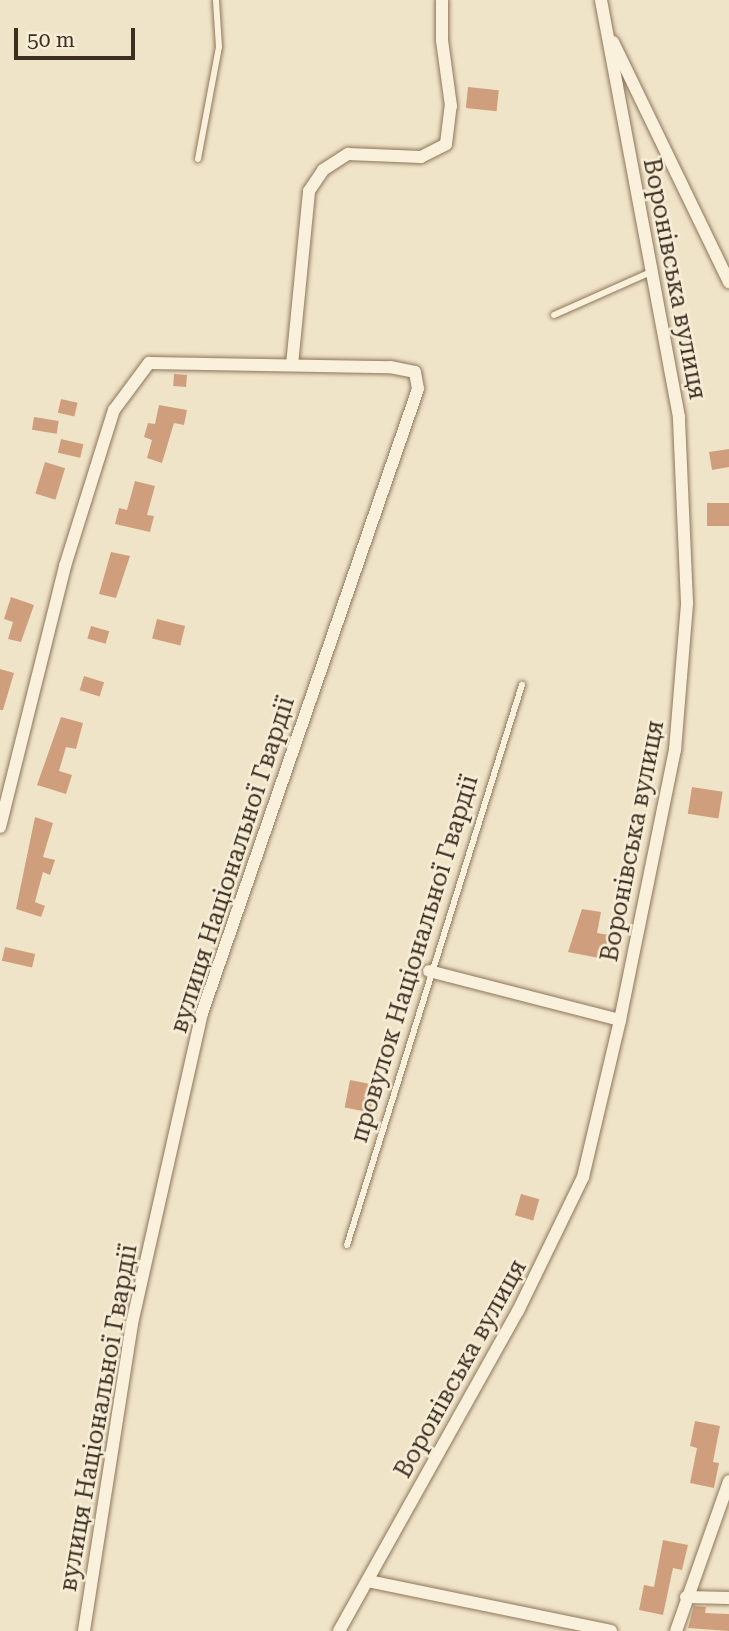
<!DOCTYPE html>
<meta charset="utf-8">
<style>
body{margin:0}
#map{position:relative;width:729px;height:1631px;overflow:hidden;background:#f0e4c8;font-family:"Roboto Serif",serif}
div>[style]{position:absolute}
.building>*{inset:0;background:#cf9f7d;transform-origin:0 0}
.roads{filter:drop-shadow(0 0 2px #8d765c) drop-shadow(0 0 2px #8d765c)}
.service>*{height:6px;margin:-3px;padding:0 3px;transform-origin:3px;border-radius:3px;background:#faf1dc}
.minor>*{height:12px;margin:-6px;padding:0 6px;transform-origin:6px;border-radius:6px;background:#faf1dc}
span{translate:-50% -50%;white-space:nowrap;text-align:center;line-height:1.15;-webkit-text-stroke:5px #f7eed8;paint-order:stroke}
.street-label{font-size:24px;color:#3d2e20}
.scale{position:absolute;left:14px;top:28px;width:121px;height:32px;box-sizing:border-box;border:4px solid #3d2e20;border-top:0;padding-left:9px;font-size:21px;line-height:24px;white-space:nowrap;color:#3d2e20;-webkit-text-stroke:5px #f7eed8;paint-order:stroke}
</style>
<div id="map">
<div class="building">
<div style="left:468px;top:87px;width:31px;height:21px;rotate:6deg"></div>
<div style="left:174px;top:374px;width:13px;height:12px;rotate:4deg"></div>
<div style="left:61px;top:399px;width:17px;height:14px;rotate:13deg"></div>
<div style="clip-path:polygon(159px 405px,187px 410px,184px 425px,174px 423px,162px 463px,147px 458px,152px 440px,144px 437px,148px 423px,155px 424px)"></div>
<div style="left:34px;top:417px;width:25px;height:13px;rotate:9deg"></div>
<div style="left:61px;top:439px;width:23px;height:14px;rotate:13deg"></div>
<div style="clip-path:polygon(729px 449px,729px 467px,712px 470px,709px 452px)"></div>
<div style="left:45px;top:462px;width:21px;height:33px;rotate:17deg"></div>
<div style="clip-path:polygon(135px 481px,155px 486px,147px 515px,154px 516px,150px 532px,115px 524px,119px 508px,127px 510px)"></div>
<div style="left:729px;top:503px;width:23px;height:22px;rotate:90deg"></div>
<div style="clip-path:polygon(111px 552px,130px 556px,116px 598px,99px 594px)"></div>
<div style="clip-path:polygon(11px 597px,34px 605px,21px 642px,8px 639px,13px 622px,4px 619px)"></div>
<div style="left:157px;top:619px;width:29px;height:20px;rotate:14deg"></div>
<div style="left:91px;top:626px;width:19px;height:13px;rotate:16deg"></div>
<div style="clip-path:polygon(0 669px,14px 673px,3px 710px,0 710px)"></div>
<div style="left:84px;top:676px;width:21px;height:15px;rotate:17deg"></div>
<div style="clip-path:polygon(61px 717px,83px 723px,76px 749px,66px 747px,59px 771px,72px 775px,66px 794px,37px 785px)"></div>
<div style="left:692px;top:787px;width:31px;height:27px;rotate:9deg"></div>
<div style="clip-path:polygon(35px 817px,53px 823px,43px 857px,55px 860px,50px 875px,43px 872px,35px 902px,45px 906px,41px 917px,16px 909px)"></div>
<div style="clip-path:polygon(582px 909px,601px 912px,597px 933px,609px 935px,604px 959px,568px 952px)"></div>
<div style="left:5px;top:947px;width:31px;height:14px;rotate:13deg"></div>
<div style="left:350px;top:1080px;width:26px;height:28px;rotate:11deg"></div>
<div style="left:521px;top:1194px;width:19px;height:22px;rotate:16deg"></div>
<div style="clip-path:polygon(695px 1421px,720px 1426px,713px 1462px,719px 1463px,714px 1488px,690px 1483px,697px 1448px,690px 1446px)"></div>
<div style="clip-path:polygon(663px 1540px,688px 1545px,682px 1570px,673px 1568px,663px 1615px,639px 1610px,644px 1585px,654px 1587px)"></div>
<div style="clip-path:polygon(694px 1606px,706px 1607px,705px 1613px,729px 1614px,729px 1631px,688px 1628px)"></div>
</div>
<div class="roads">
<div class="service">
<div style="left:198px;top:159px;width:114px;rotate:-79.4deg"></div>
<div style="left:219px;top:47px;width:47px;rotate:-93.7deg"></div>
<div style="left:554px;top:315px;width:106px;rotate:-23.9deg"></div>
<div style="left:347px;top:1245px;width:587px;rotate:-72.65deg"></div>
</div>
<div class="minor">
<div style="left:613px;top:42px;width:267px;rotate:64.2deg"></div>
<div style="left:292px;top:365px;width:175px;rotate:-84.4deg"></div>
<div style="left:309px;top:191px;width:25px;rotate:-56deg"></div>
<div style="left:323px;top:170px;width:30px;rotate:-33deg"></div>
<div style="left:348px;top:154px;width:73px;rotate:2.4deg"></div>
<div style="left:421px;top:157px;width:28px;rotate:-27deg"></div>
<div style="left:446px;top:144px;width:38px;rotate:-83deg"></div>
<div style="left:451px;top:106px;width:67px;rotate:-97.8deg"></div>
<div style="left:442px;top:40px;width:40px;rotate:-90deg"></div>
<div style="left:0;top:827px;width:269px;rotate:-76deg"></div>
<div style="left:65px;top:566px;width:164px;rotate:-72.6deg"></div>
<div style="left:114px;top:410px;width:59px;rotate:-53.3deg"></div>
<div style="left:149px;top:363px;width:241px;rotate:1deg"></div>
<div style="left:390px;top:367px;width:25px;rotate:11deg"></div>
<div style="left:415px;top:372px;width:17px;rotate:80deg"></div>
<div style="left:418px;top:389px;width:660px;rotate:109.09deg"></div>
<div style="left:202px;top:1013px;width:319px;rotate:102.7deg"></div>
<div style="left:132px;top:1324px;width:311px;rotate:98.9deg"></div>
<div style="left:429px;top:971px;width:197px;rotate:14.4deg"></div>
<div style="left:368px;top:1581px;width:248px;rotate:11.6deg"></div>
<div style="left:686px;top:1597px;width:43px;rotate:1.3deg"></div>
<div style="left:339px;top:1631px;width:367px;rotate:-60.8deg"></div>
<div style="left:518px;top:1311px;width:149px;rotate:-64.1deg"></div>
<div style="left:583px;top:1177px;width:161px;rotate:-76.7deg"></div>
<div style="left:620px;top:1020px;width:276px;rotate:-78.5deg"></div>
<div style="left:675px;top:750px;width:147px;rotate:-85.3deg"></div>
<div style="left:687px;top:603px;width:186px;rotate:-92.5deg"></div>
<div style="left:679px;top:417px;width:424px;rotate:-100.6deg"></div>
<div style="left:676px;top:1631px;width:159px;rotate:-70.5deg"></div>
</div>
</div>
<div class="street-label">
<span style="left:674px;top:279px;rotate:79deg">Воронівська вулиця</span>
<span style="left:633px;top:841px;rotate:-79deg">Воронівська вулиця</span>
<span style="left:233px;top:865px;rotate:-72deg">вулиця Національної Гвардії</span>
<span style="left:415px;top:959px;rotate:-73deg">провулок Національної Гвардії</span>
<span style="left:461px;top:1369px;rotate:-61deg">Воронівська вулиця</span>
<span style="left:99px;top:1418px;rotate:-80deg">вулиця Національної Гвардії</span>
</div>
<div class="scale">50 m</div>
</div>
